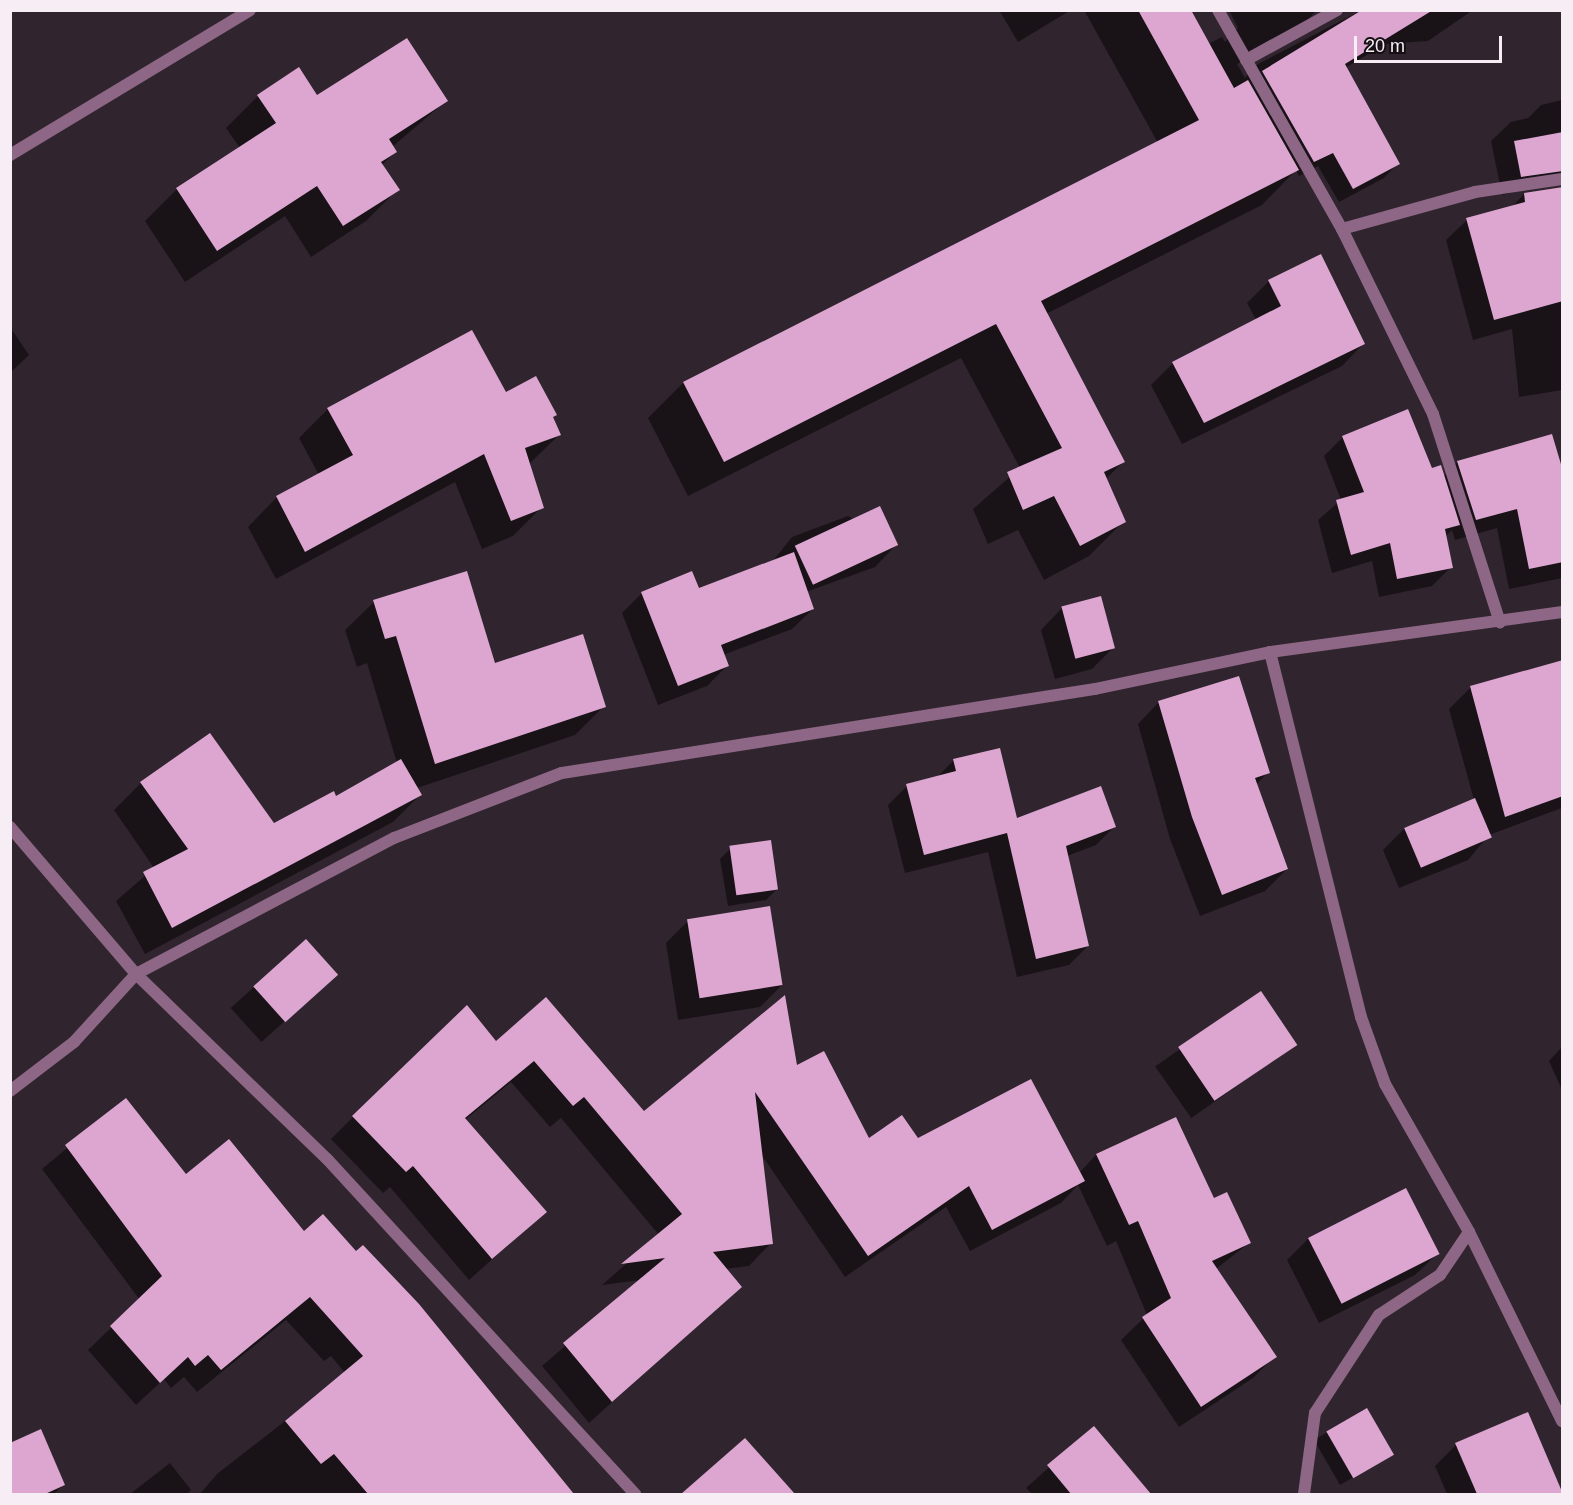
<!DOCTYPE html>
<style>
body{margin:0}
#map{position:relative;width:1573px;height:1505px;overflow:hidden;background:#30242e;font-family:Helvetica,sans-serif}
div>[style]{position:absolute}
.shadow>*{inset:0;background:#0007;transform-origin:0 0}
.building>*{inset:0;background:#dca6d1;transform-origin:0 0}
.lane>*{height:12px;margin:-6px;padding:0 6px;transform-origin:6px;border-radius:6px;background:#8d6785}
.street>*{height:12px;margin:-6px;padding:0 6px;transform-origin:6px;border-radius:6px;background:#8d6785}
span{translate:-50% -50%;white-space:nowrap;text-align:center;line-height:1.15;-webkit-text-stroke:6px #150f14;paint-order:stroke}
.frame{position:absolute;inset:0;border:12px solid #f6eef4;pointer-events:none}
.scale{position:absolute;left:1354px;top:36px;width:148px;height:27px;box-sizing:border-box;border:3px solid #f6eef4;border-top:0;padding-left:8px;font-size:18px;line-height:21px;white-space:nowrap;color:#f6eef4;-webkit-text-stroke:4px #150f14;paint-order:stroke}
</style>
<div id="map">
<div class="shadow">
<div style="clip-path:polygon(999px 10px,1071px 10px,1018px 42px)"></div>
<div style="clip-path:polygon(1084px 10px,1189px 10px,1208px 44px,1222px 37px,1225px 42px,1238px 28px,1229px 10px,1317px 10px,1296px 31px,1237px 64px,1245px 78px,1258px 64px,1362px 10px,1473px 10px,1428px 41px,1385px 44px,1345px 68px,1398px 163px,1384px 178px,1339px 202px,1318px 166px,1299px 176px,1296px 170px,1262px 205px,1046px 314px,1123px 462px,1106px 479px,1124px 521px,1089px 556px,1044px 580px,1018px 530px,988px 544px,973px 509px,1020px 468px,961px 358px,688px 496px,648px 418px,683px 383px,1158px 143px)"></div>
<div style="clip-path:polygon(258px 96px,446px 101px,392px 147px,395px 152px,382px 165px,398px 189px,366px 221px,311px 257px,285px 216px,185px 282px,145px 221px,177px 189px,240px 148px,226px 128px)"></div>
<div style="clip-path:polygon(1562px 100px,1562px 181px,1502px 195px,1491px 141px,1511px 122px,1528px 118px,1541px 105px)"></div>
<div style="clip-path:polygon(1524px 194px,1562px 206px,1562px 390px,1519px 397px,1512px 329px,1473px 340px,1446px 240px,1467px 220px,1512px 207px)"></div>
<div style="clip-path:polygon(1269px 281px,1363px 344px,1342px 366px,1182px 444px,1151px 385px,1173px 363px,1256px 320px,1247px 303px)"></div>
<div style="clip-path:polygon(10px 327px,29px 355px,10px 373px)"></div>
<div style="clip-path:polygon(328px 409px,551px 418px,559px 435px,529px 464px,542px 507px,513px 536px,482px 549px,455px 482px,276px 579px,248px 527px,277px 497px,319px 475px,299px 438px)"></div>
<div style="clip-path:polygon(1343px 437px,1443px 477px,1457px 462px,1562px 476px,1562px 578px,1509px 589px,1497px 528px,1455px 540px,1452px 530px,1445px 537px,1451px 567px,1432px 586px,1379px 597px,1372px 561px,1332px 573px,1318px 520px,1341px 500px,1324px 456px)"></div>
<div style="clip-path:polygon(848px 516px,896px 545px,875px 567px,806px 592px,813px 609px,792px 629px,723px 655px,727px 666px,707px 686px,658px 705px,622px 613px,642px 593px,698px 590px,772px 562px,792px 537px)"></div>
<div style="clip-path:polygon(374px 602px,494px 664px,604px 706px,575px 735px,417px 788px,420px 795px,393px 822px,145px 954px,116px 901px,154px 868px,114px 810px,141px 783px,273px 825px,336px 799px,397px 763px,367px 663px,357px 667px,345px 630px)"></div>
<div style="clip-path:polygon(1062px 608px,1114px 647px,1092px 669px,1055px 679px,1041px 630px)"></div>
<div style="clip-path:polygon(1562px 661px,1562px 808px,1489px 835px,1468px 860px,1399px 888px,1383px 850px,1405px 828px,1474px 800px,1449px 709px,1471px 687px)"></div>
<div style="clip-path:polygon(1159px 702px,1268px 772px,1256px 785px,1287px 869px,1265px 891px,1200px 916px,1170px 839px,1138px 724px)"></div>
<div style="clip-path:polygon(954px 760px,1016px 820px,1115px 826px,1096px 845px,1067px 856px,1088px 946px,1069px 965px,1017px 977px,988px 852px,905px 873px,888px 805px,907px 786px,936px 778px)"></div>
<div style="clip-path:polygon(731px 848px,777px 889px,766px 900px,728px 906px,720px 859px)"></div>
<div style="clip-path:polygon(688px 921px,782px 985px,760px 1007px,678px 1020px,666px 943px)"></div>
<div style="left:305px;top:941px;width:46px;height:100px;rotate:48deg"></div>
<div style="left:1260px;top:993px;width:63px;height:128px;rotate:55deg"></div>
<div style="clip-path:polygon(546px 999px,644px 1113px,796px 1068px,869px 1140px,917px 1140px,1079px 1173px,1096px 1155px,1176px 1119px,1213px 1200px,1249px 1243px,1216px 1269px,1275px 1356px,1253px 1378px,1179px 1427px,1121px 1340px,1147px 1315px,1116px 1241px,1107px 1246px,1078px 1185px,1061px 1203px,970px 1251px,946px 1207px,845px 1277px,761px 1154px,771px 1243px,749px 1266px,725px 1269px,740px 1287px,589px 1423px,542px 1366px,641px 1280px,602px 1285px,659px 1235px,561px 1118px,550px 1127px,511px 1082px,465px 1120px,545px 1212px,469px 1280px,390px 1187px,383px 1193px,331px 1139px,353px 1117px,496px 1043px)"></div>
<div style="clip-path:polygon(1562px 1047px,1562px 1090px,1549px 1061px)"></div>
<div style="clip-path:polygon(125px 1100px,185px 1176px,304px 1234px,562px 1481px,549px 1494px,446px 1494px,331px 1356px,324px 1361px,286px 1320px,197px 1392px,184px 1377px,171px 1388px,164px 1379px,136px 1405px,88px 1350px,140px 1300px,42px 1169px)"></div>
<div style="clip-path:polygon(1309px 1238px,1437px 1254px,1415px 1275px,1319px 1323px,1287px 1260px)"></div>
<div style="clip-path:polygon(335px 1382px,406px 1494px,200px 1494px,217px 1474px)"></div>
<div style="left:1366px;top:1410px;width:52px;height:60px;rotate:60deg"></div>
<div style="clip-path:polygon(1527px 1414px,1562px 1494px,1447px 1494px,1435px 1466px,1456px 1445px)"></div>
<div style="clip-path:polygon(1093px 1428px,1149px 1494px,1032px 1494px,1026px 1488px)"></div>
<div style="clip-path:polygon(745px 1440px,793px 1494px,684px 1494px,691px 1488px)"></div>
<div style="clip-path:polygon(10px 1444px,63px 1485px,54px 1494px,10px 1494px)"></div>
<div style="clip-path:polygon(170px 1463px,191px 1490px,187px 1494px,130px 1494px)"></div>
</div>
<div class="building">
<div style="clip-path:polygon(1138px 10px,1191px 10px,1234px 88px,1248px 80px,1299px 170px,1041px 301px,1125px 462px,1104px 472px,1126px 522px,1080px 546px,1054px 496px,1023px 510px,1007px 472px,1062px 448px,996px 324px,724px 462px,683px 382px,1199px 120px)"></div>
<div style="clip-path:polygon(1362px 10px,1433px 10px,1345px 64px,1400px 164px,1353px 189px,1333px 153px,1314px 162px,1262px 71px)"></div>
<div style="clip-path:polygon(407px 38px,448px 101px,389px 139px,397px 152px,381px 162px,400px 190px,343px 226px,317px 186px,217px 251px,176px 188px,276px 123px,257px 95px,299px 67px,317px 95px)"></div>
<div style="clip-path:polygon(1563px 132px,1563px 171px,1521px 177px,1514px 141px)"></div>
<div style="clip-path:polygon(1563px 187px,1563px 301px,1494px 320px,1466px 218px,1525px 202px,1524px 193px)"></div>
<div style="clip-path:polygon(1321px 254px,1365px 344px,1204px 423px,1172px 362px,1281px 306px,1268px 280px)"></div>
<div style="clip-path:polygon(472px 330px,506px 392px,536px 376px,557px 415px,553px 417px,561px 435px,525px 448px,544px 508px,511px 521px,484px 454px,305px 552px,276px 496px,353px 455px,327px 408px)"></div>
<div style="clip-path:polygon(1408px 409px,1432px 468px,1441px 465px,1460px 525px,1445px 529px,1453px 568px,1397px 579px,1390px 543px,1351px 555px,1336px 500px,1364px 492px,1342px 436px)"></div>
<div style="clip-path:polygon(1552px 434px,1563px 471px,1563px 562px,1529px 569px,1517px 509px,1476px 520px,1457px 461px)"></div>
<div style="left:880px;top:506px;width:43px;height:94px;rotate:65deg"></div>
<div style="clip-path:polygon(794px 552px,814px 609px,721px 645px,729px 666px,678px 686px,641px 592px,692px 571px,699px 588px)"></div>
<div style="clip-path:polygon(467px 571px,495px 663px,583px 634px,606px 707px,435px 764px,396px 636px,385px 639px,373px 600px)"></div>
<div style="left:1101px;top:596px;width:54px;height:41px;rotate:75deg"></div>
<div style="clip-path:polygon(1563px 660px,1563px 796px,1505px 817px,1470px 686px)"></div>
<div style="clip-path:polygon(1239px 676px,1270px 773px,1255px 778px,1288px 869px,1222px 895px,1192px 817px,1158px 701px)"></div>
<div style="clip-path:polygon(210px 733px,274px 823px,334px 791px,336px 796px,401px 759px,422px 795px,172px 928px,143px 872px,188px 849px,140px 782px)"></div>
<div style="clip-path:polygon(1000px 748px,1017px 818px,1101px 786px,1116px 827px,1066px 846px,1089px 946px,1036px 959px,1007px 833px,924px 855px,906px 784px,956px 771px,953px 759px)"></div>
<div style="left:1475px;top:798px;width:43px;height:77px;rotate:67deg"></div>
<div style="left:771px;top:840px;width:50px;height:42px;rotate:82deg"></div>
<div style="left:770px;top:906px;width:80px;height:84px;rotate:81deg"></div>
<div style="left:306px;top:939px;width:48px;height:71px;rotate:48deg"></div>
<div style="left:1261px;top:991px;width:65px;height:100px;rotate:56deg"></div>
<div style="clip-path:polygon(785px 995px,797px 1065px,824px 1051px,869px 1138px,902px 1115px,918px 1138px,1031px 1079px,1085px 1181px,992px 1230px,969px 1186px,868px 1256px,755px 1092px,773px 1244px,713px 1252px,742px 1287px,612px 1402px,563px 1343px,665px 1258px,621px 1264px,682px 1214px,584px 1097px,573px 1106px,534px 1061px,465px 1118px,547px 1212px,492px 1259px,413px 1166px,406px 1172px,352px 1116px,467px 1005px,496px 1041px,546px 997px,644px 1111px)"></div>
<div style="clip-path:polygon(126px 1098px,186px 1174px,229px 1139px,304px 1231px,323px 1214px,356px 1251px,363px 1245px,419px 1304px,574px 1494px,368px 1494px,334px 1454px,321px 1464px,285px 1421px,363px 1356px,310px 1297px,221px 1370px,208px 1355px,195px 1366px,188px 1357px,160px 1383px,110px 1326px,162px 1276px,65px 1145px)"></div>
<div style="clip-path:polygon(1176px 1117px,1214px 1198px,1227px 1192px,1251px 1243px,1212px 1261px,1277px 1357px,1201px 1407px,1142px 1317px,1171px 1298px,1138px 1221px,1129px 1225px,1096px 1154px)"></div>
<div style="left:1406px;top:1188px;width:74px;height:110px;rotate:63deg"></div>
<div style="left:1367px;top:1408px;width:54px;height:47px;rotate:60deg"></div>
<div style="clip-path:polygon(1528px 1412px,1563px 1494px,1477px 1494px,1455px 1443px)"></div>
<div style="clip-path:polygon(1094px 1426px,1151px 1494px,1071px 1494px,1047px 1465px)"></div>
<div style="clip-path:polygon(41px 1429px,65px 1485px,45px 1494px,10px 1494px,10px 1443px)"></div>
<div style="clip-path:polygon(745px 1438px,795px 1494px,681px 1494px)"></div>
</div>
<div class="lane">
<div style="left:1246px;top:60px;width:104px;rotate:-28.8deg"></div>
<div style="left:1342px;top:229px;width:138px;rotate:-15.5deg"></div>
<div style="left:1475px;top:192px;width:88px;rotate:-8.5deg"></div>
<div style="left:1270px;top:652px;width:376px;rotate:76deg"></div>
<div style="left:1361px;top:1017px;width:71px;rotate:70.3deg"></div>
<div style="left:1385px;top:1084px;width:170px;rotate:60.4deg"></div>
<div style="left:1469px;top:1232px;width:211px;rotate:63.8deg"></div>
<div style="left:1304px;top:1494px;width:82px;rotate:-82.3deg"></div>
<div style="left:1315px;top:1413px;width:117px;rotate:-56.9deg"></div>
<div style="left:1379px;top:1315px;width:73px;rotate:-33.3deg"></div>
<div style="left:1440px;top:1275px;width:52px;rotate:-56deg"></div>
</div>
<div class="street">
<div style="left:1218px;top:10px;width:252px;rotate:60.5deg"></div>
<div style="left:1342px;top:229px;width:206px;rotate:63.8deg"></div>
<div style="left:1433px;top:414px;width:219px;rotate:72.2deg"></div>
<div style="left:10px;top:155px;width:280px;rotate:-31.1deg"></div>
<div style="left:10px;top:827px;width:194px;rotate:49.4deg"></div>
<div style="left:136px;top:974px;width:267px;rotate:44.1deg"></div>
<div style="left:328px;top:1160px;width:454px;rotate:47.4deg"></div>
<div style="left:10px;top:1091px;width:81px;rotate:-37.4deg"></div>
<div style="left:74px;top:1042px;width:92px;rotate:-47.6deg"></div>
<div style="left:136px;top:974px;width:292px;rotate:-27.8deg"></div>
<div style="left:394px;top:838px;width:180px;rotate:-21.2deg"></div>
<div style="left:562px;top:773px;width:540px;rotate:-8.96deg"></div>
<div style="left:1095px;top:689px;width:179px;rotate:-11.9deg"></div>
<div style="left:1270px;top:652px;width:295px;rotate:-7.8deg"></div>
</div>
<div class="frame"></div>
<div class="scale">20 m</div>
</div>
